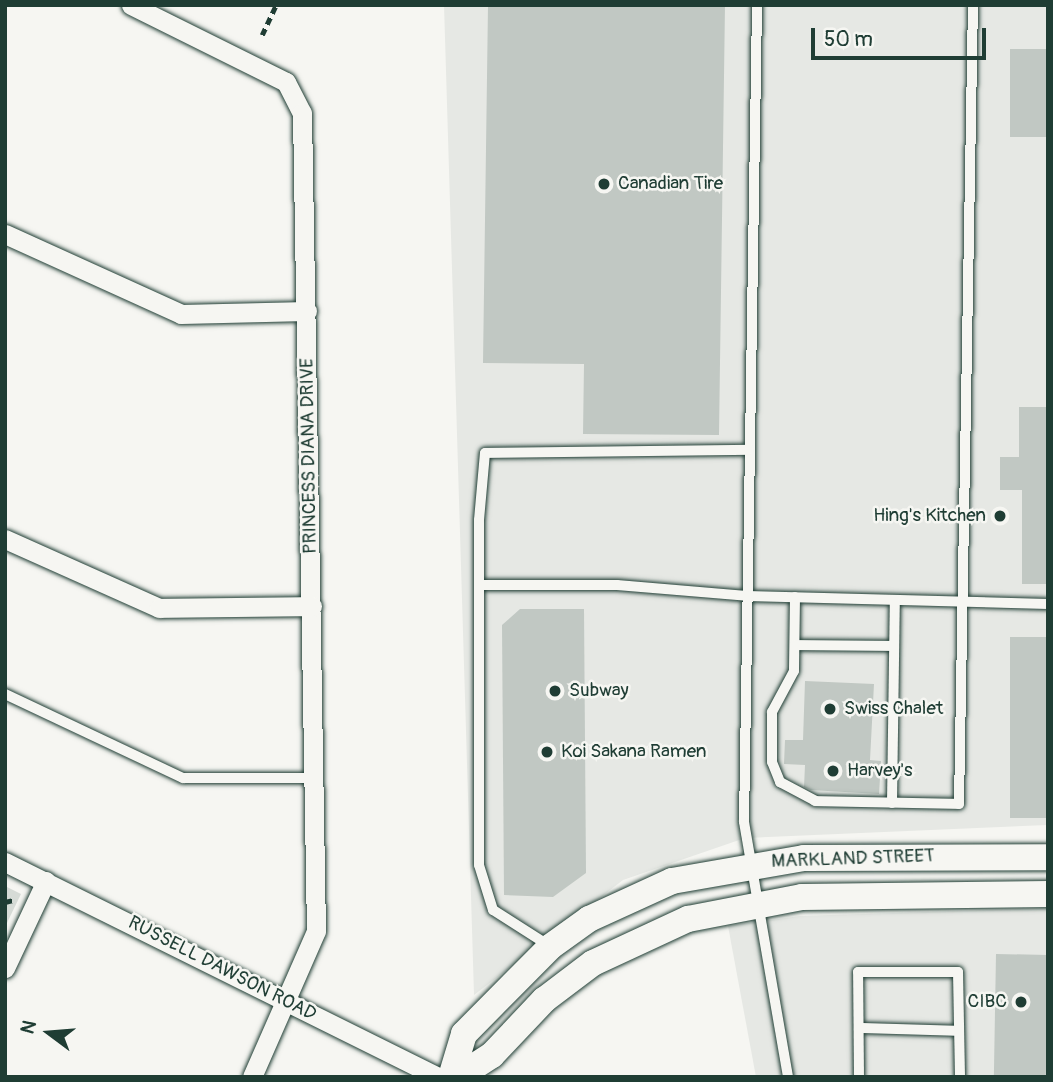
<!DOCTYPE html>
<style>
body{margin:0}
#map{position:relative;width:1053px;height:1082px;overflow:hidden;background:#f6f6f2;font-family:Pangolin,sans-serif}
div>[style]{position:absolute}
.built>*{inset:0;background:#e6e8e4}
.green>*{inset:0;background:#d6dbd6}
.building>*{inset:0;background:#c1c8c3;transform-origin:0 0}
.path>*{height:4.5px;margin-top:-2.25px;transform-origin:0;background:repeating-linear-gradient(90deg,#1f3d34 0 7px,transparent 0 12px)}
.roads{filter:drop-shadow(0 0 2px #1f3d34) drop-shadow(0 0 2px #1f3d34)}
.lane>*{height:10px;margin:-5px;padding:0 5px;transform-origin:5px;border-radius:5px;background:#f6f6f2}
.street>*{height:19px;margin:-9.5px;padding:0 9.5px;transform-origin:9.5px;border-radius:9.5px;background:#f6f6f2}
.secondary>*{height:26px;margin:-13px;padding:0 13px;transform-origin:13px;border-radius:13px;background:#f6f6f2}
.dots>*{width:19px;height:19px;translate:-50% -50%;box-sizing:border-box;border:4px solid #f6f6f2;border-radius:50%}
span{translate:-50% -50%;white-space:nowrap;text-align:center;line-height:1.15;-webkit-text-stroke:5px #f6f6f2;paint-order:stroke}
.poi-label{font-size:19px;color:#1f3d34}
.left{translate:0 -50%;text-align:left}
.right{translate:-100% -50%;text-align:right}
.street-label{font-size:19px;color:#1f3d34}
.frame{position:absolute;inset:0;border:7px solid #1f3d34;pointer-events:none}
.north{position:absolute;left:14px;top:998px;width:70px;height:70px;-webkit-text-stroke:5px #f6f6f2;paint-order:stroke;rotate:286deg;font-size:19px;font-weight:700;line-height:28px;text-align:center;color:#1f3d34}
.north::after{content:'';display:block;margin:auto;width:24px;height:32px;background:#1f3d34;clip-path:polygon(50% 0,100% 100%,50% 72%,0 100%)}
.scale{position:absolute;left:811px;top:28px;width:175px;height:32px;box-sizing:border-box;border:4px solid #1f3d34;border-top:0;padding-left:9px;font-size:21px;line-height:24px;white-space:nowrap;color:#1f3d34;-webkit-text-stroke:5px #f6f6f2;paint-order:stroke}
</style>
<div id="map">
<div class="built">
<div style="clip-path:polygon(444px 5px,1048px 5px,1048px 825px,745px 838px,623px 880px,474px 995px)"></div>
<div style="clip-path:polygon(1048px 908px,1048px 1077px,756px 1077px,728px 926px,800px 916px)"></div>
</div>
<div class="green">
<div style="clip-path:polygon(5px 886px,21px 894px,5px 927px)"></div>
</div>
<div class="building">
<div style="clip-path:polygon(488px 5px,725px 5px,719px 435px,583px 434px,584px 364px,483px 363px)"></div>
<div style="left:1010px;top:49px;width:38px;height:88px"></div>
<div style="clip-path:polygon(1019px 407px,1048px 407px,1048px 584px,1022px 584px,1022px 490px,1000px 490px,1000px 457px,1019px 457px)"></div>
<div style="clip-path:polygon(520px 609px,584px 609px,586px 873px,553px 897px,504px 895px,502px 625px)"></div>
<div style="left:1048px;top:637px;width:181px;height:38px;rotate:90deg"></div>
<div style="clip-path:polygon(805px 681px,874px 684px,870px 760px,881px 761px,879px 794px,811px 790px,804px 787px,805px 765px,784px 764px,785px 740px,803px 740px)"></div>
<div style="left:996px;top:954px;width:52px;height:123px;rotate:1deg"></div>
</div>
<div class="path">
<div style="left:262px;top:35px;width:33px;rotate:-65deg"></div>
<div style="left:5px;top:902px;width:8px;rotate:-14deg"></div>
</div>
<div class="roads">
<div class="lane">
<div style="left:757px;top:5px;width:817px;rotate:90.91deg"></div>
<div style="left:744px;top:822px;width:259px;rotate:80.2deg"></div>
<div style="left:479px;top:585px;width:138px"></div>
<div style="left:617px;top:585px;width:130px;rotate:4.8deg"></div>
<div style="left:747px;top:596px;width:301px;rotate:1.5deg"></div>
<div style="left:795px;top:597px;width:74px;rotate:90.8deg"></div>
<div style="left:794px;top:671px;width:47px;rotate:118.2deg"></div>
<div style="left:772px;top:712px;width:50px;rotate:90deg"></div>
<div style="left:772px;top:762px;width:22px;rotate:68deg"></div>
<div style="left:780px;top:782px;width:40px;rotate:28deg"></div>
<div style="left:815px;top:801px;width:144px;rotate:1.2deg"></div>
<div style="left:959px;top:804px;width:799px;rotate:-89deg"></div>
<div style="left:795px;top:645px;width:99px;rotate:0.6deg"></div>
<div style="left:5px;top:694px;width:197px;rotate:25.3deg"></div>
<div style="left:183px;top:778px;width:131px"></div>
<div style="left:892px;top:803px;width:203px;rotate:-89.2deg"></div>
<div style="left:548px;top:945px;width:65px;rotate:-147.5deg"></div>
<div style="left:493px;top:910px;width:47px;rotate:-107.3deg"></div>
<div style="left:479px;top:865px;width:345px;rotate:-90deg"></div>
<div style="left:479px;top:520px;width:67px;rotate:-84.9deg"></div>
<div style="left:485px;top:453px;width:264px;rotate:-0.7deg"></div>
<div style="left:859px;top:1028px;width:100px;rotate:1.7deg"></div>
<div style="left:859px;top:1077px;width:105px;rotate:-90.5deg"></div>
<div style="left:858px;top:972px;width:100px"></div>
<div style="left:958px;top:972px;width:105px;rotate:88.9deg"></div>
</div>
<div class="street">
<div style="left:131px;top:5px;width:173px;rotate:26.4deg"></div>
<div style="left:286px;top:82px;width:35px;rotate:63deg"></div>
<div style="left:302px;top:113px;width:818px;rotate:89.02deg"></div>
<div style="left:316px;top:931px;width:159px;rotate:113.7deg"></div>
<div style="left:5px;top:234px;width:193px;rotate:24.4deg"></div>
<div style="left:181px;top:314px;width:126px;rotate:-1.4deg"></div>
<div style="left:5px;top:539px;width:169px;rotate:24.1deg"></div>
<div style="left:159px;top:608px;width:153px;rotate:-0.7deg"></div>
<div style="left:5px;top:862px;width:483px;rotate:26.4deg"></div>
<div style="left:5px;top:968px;width:96px;rotate:-64.8deg"></div>
</div>
<div class="secondary">
<div style="left:451px;top:1077px;width:45px;rotate:-73.2deg"></div>
<div style="left:464px;top:1034px;width:122px;rotate:-45.3deg"></div>
<div style="left:550px;top:947px;width:48px;rotate:-35.7deg"></div>
<div style="left:589px;top:919px;width:91px;rotate:-24.6deg"></div>
<div style="left:672px;top:881px;width:134px;rotate:-9.9deg"></div>
<div style="left:804px;top:858px;width:244px;rotate:-0.2deg"></div>
<div style="left:458px;top:1077px;width:40px;rotate:-32.9deg"></div>
<div style="left:492px;top:1055px;width:76px;rotate:-46.6deg"></div>
<div style="left:544px;top:1000px;width:61px;rotate:-37.1deg"></div>
<div style="left:593px;top:963px;width:105px;rotate:-24.9deg"></div>
<div style="left:688px;top:919px;width:116px;rotate:-10.9deg"></div>
<div style="left:802px;top:897px;width:246px;rotate:-0.7deg"></div>
</div>
</div>
<div class="dots">
<div style="left:604px;top:184px;background:#1f3d34"></div>
<div style="left:1000px;top:516px;background:#1f3d34"></div>
<div style="left:555px;top:691px;background:#1f3d34"></div>
<div style="left:830px;top:709px;background:#1f3d34"></div>
<div style="left:547px;top:752px;background:#1f3d34"></div>
<div style="left:833px;top:771px;background:#1f3d34"></div>
<div style="left:1021px;top:1002px;background:#1f3d34"></div>
</div>
<div class="poi-label">
<span class="left" style="left:618px;top:184px">Canadian Tire</span>
<span class="right" style="left:986px;top:516px">Hing's Kitchen</span>
<span class="left" style="left:569px;top:691px">Subway</span>
<span class="left" style="left:844px;top:709px">Swiss Chalet</span>
<span class="left" style="left:561px;top:752px">Koi Sakana Ramen</span>
<span class="left" style="left:847px;top:771px">Harvey's</span>
<span class="right" style="left:1007px;top:1002px">CIBC</span>
</div>
<div class="street-label">
<span style="left:309px;top:456px;rotate:-91deg">PRINCESS DIANA DRIVE</span>
<span style="left:853px;top:859px;rotate:-2deg">MARKLAND STREET</span>
<span style="left:222px;top:969px;rotate:27deg">RUSSELL DAWSON ROAD</span>
</div>
<div class="frame"></div>
<div class="north">N</div>
<div class="scale">50 m</div>
</div>
